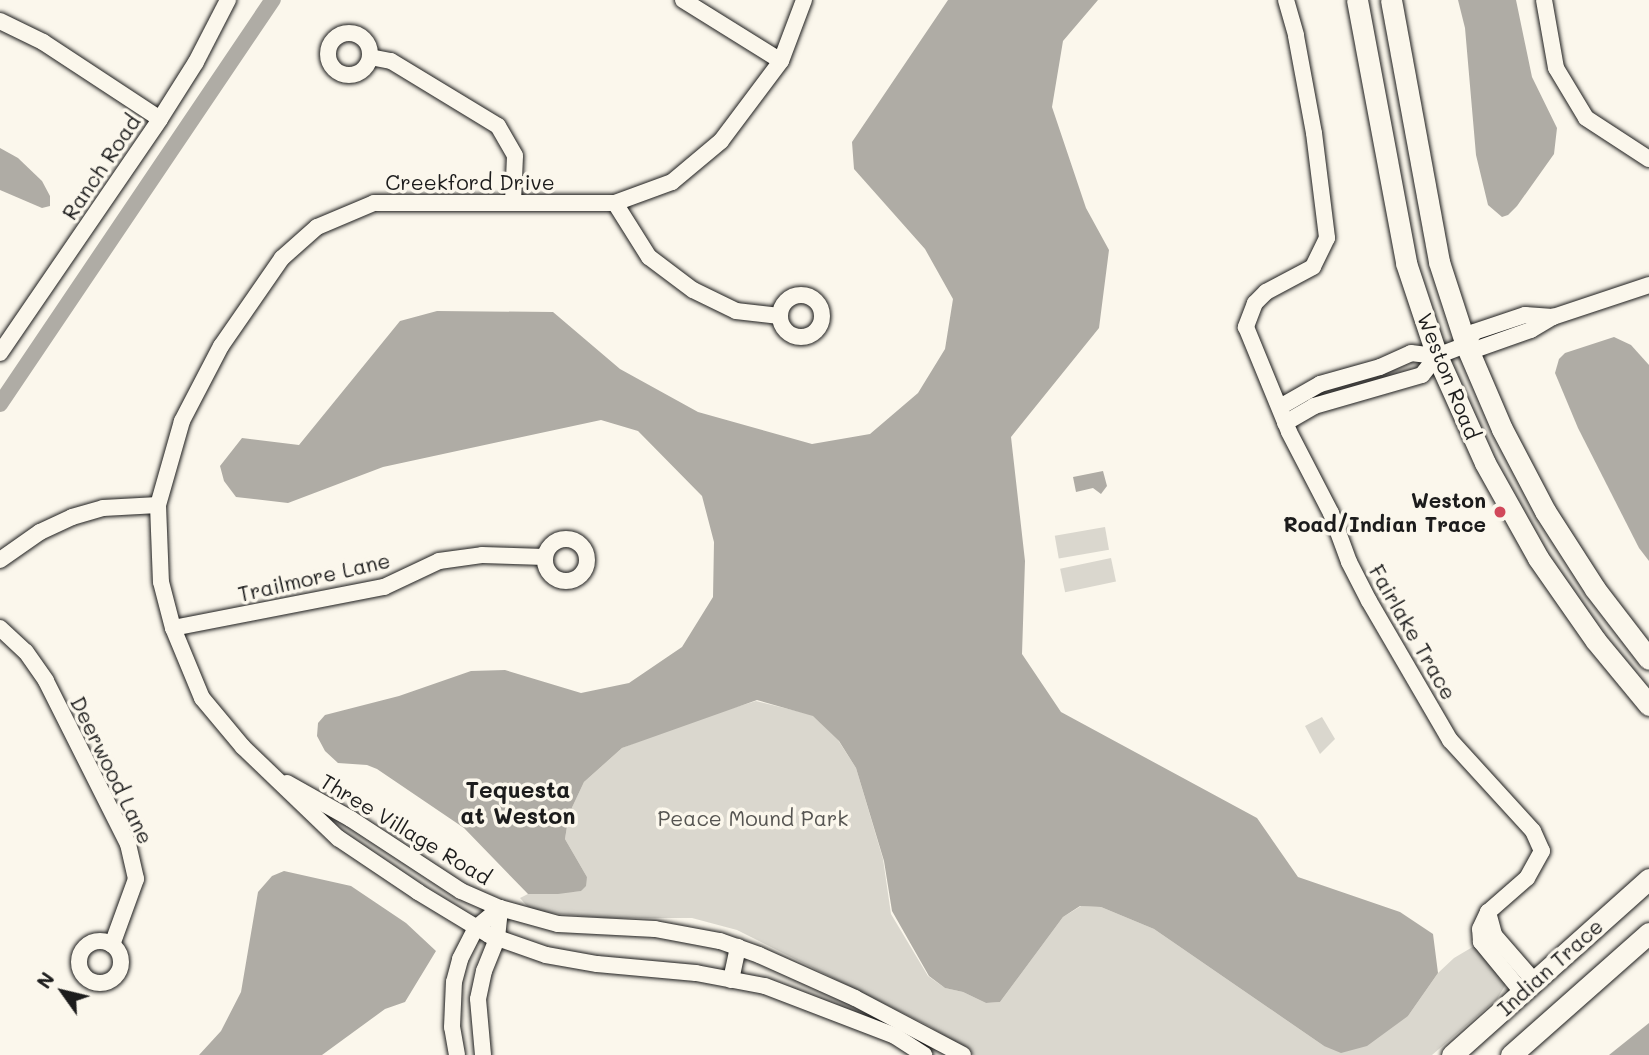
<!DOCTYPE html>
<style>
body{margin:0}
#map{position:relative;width:1649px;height:1055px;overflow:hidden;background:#fbf7ec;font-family:Mali,sans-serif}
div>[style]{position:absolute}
.green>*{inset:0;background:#dad7ce;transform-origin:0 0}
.water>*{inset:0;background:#afaca5}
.canal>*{height:16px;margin:-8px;padding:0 8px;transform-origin:8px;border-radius:8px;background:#afaca5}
.roads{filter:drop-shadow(0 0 2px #1c1c1c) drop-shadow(0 0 2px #1c1c1c)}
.street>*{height:16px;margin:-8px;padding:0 8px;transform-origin:8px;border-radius:8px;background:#fbf7ec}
.street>.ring{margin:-8px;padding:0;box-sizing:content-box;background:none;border:16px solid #fbf7ec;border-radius:50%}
.secondary>*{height:21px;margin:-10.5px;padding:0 10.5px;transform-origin:10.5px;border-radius:10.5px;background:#fbf7ec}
.dots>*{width:19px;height:19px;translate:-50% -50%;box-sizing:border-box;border:4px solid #fbf7ec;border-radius:50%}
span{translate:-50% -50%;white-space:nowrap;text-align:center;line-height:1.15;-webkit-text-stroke:7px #fbf7ec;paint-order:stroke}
.street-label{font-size:21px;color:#1c1c1c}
.poi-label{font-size:21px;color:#1c1c1c;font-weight:700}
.right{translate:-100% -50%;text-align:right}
.park-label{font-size:21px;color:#555451}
.neighbourhood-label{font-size:23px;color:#1c1c1c;font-weight:700}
.north{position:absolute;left:28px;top:957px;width:70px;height:70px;-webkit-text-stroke:5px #fbf7ec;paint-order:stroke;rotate:304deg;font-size:19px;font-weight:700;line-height:28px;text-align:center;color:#1c1c1c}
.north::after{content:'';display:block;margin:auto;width:24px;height:32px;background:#1c1c1c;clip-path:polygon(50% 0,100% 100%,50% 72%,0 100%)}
</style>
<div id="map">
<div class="green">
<div style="left:1105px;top:527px;width:23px;height:51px;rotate:80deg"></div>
<div style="left:1111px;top:558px;width:24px;height:52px;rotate:78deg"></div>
<div style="clip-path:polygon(756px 701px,813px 715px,838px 740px,856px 768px,883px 859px,891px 914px,928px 976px,945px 988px,963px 992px,986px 1003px,1000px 1002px,1063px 917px,1081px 906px,1101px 907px,1154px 929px,1324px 1046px,1408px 1016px,1438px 973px,1454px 958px,1481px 942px,1504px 977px,1506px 984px,1497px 999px,1432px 1055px,974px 1055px,929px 1026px,737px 930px,692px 918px,605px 918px,539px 912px,528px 907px,520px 898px,528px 894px,581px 891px,587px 877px,565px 839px,569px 814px,584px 782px,622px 748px,690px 721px)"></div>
<div style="clip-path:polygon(1322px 717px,1335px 739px,1320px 754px,1305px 726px)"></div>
</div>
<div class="water">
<div style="clip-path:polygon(948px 0,1098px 0,1063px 41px,1052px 107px,1086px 208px,1109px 250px,1099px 328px,1011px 437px,1025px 561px,1022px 654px,1061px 712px,1257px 818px,1298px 877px,1400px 912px,1433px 934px,1438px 973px,1408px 1016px,1367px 1046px,1341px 1053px,1324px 1046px,1154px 929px,1101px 907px,1080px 906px,1063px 917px,1000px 1002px,986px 1003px,963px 992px,945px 988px,929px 976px,892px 911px,884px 861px,856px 768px,839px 741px,813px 716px,757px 700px,622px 748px,584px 782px,569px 814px,565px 839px,587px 877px,586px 886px,581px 891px,558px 894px,528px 894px,464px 828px,377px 769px,367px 765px,338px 763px,325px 751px,317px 736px,318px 723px,325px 715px,399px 696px,471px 671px,505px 670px,581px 693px,629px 683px,682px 647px,713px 597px,714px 542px,702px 496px,638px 431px,601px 420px,383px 467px,288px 503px,236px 497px,224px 481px,220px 466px,242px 438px,299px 445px,400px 321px,437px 311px,553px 312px,620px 369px,698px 412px,812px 444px,870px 434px,918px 393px,945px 349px,953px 299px,925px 249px,854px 169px,852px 142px)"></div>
<div style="clip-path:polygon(1458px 0,1516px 0,1532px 77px,1557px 128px,1554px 154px,1517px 206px,1508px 215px,1502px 217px,1488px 205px,1476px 155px,1465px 28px)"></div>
<div style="clip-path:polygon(0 148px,18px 158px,42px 181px,50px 196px,50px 206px,42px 208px,0 190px)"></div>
<div style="clip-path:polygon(1614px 337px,1631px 345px,1649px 365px,1649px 561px,1639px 548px,1578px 428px,1555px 373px,1559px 359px,1565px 353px)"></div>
<div style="clip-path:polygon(1103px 471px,1107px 486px,1101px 494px,1093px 488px,1076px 492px,1073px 477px)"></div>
<div style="clip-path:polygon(284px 871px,351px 886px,406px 923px,436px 951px,405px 1002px,385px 1009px,322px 1055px,199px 1055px,221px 1031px,241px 992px,258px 892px,272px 876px)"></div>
<div style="clip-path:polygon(1649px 1023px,1649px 1055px,1609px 1055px)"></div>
</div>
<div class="canal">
<div style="left:0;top:404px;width:488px;rotate:-56deg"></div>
</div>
<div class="roads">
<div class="street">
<div style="left:683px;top:0;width:115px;rotate:31.9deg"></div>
<div style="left:804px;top:0;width:65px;rotate:110.7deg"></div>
<div style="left:781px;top:61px;width:100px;rotate:126.9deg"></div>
<div style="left:721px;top:141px;width:64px;rotate:140.1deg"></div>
<div style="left:672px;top:182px;width:61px;rotate:159.8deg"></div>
<div style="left:615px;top:203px;width:241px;rotate:180deg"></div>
<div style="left:374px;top:203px;width:62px;rotate:157.2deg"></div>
<div style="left:317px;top:227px;width:47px;rotate:138.5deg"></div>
<div style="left:282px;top:258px;width:107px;rotate:124.7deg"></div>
<div style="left:221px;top:346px;width:85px;rotate:117.5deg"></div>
<div style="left:182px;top:421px;width:87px;rotate:105.9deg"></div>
<div style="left:158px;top:505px;width:77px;rotate:87.8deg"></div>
<div style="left:161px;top:582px;width:48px;rotate:75.4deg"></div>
<div style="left:173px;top:628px;width:76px;rotate:67.5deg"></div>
<div style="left:202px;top:698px;width:64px;rotate:50.1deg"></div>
<div style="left:243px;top:747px;width:132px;rotate:43.8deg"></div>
<div style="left:338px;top:838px;width:97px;rotate:34deg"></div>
<div style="left:418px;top:892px;width:83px;rotate:31.2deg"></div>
<div style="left:489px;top:935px;width:60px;rotate:19.3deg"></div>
<div style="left:546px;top:955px;width:52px;rotate:10deg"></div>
<div style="left:597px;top:964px;width:99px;rotate:5.2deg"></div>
<div style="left:696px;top:973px;width:70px;rotate:10.7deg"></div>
<div style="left:765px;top:986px;width:139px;rotate:21deg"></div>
<div style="left:895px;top:1036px;width:35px;rotate:33deg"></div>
<div style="left:1286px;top:0;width:37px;rotate:74deg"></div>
<div style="left:1296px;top:36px;width:99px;rotate:79.5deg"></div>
<div style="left:1314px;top:133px;width:106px;rotate:82.9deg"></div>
<div style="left:1327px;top:238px;width:32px;rotate:116deg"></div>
<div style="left:1313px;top:267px;width:53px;rotate:152deg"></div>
<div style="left:1266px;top:292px;width:16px;rotate:135deg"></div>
<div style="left:1255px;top:303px;width:26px;rotate:111deg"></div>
<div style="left:1246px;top:327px;width:113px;rotate:67.7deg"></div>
<div style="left:1289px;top:432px;width:91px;rotate:62.6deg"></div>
<div style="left:1331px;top:513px;width:52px;rotate:69.8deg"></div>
<div style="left:1349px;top:562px;width:44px;rotate:62.9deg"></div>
<div style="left:1369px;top:601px;width:161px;rotate:59.8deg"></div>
<div style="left:1450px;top:740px;width:123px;rotate:47.6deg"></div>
<div style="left:1533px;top:831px;width:22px;rotate:66deg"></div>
<div style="left:1542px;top:851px;width:31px;rotate:119deg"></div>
<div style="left:1527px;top:878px;width:52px;rotate:138.9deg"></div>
<div style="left:1544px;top:0;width:69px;rotate:80deg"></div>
<div style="left:1556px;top:68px;width:58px;rotate:59deg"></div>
<div style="left:1586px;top:118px;width:75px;rotate:33.1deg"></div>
<div style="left:0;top:21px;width:48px;rotate:26deg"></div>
<div style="left:43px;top:42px;width:140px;rotate:33.3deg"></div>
<div class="ring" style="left:328px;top:33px;width:26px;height:26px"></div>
<div style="left:370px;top:57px;width:21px;rotate:11deg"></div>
<div style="left:391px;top:61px;width:125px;rotate:31.3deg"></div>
<div style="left:498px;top:126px;width:34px;rotate:60deg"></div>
<div style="left:515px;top:156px;width:46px;rotate:92.5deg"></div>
<div style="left:615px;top:203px;width:64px;rotate:57.8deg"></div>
<div style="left:649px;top:257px;width:55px;rotate:36.9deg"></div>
<div style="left:693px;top:290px;width:48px;rotate:26deg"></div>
<div style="left:736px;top:311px;width:44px;rotate:6.5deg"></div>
<div class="ring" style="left:780px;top:295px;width:26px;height:26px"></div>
<div style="left:1466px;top:345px;width:12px;rotate:20deg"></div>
<div style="left:1477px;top:349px;width:57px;rotate:-19.4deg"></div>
<div style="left:1531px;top:330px;width:26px;rotate:-31deg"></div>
<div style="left:1553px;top:317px;width:101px;rotate:-18.4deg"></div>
<div style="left:0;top:353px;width:283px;rotate:-55.6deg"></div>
<div style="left:160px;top:119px;width:67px;rotate:-57.7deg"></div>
<div style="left:196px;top:62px;width:70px;rotate:-62.7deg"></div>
<div style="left:1280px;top:407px;width:46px;rotate:-29.9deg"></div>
<div style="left:1320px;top:384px;width:62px;rotate:-15.8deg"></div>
<div style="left:1380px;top:367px;width:34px;rotate:-24deg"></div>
<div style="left:1411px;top:353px;width:26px;rotate:7deg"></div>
<div style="left:1437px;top:356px;width:31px;rotate:-21deg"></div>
<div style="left:1466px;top:345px;width:15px;rotate:-58deg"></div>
<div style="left:1474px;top:332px;width:54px;rotate:-18.4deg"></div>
<div style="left:1525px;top:315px;width:28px;rotate:4deg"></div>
<div style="left:1285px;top:423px;width:34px;rotate:-30deg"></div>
<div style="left:1314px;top:406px;width:112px;rotate:-16deg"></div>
<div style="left:1422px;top:375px;width:24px;rotate:-52deg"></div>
<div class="ring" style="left:545px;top:539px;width:26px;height:26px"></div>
<div style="left:0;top:560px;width:49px;rotate:-35deg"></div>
<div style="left:40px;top:532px;width:35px;rotate:-25deg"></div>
<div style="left:72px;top:517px;width:32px;rotate:-16deg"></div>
<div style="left:103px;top:508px;width:55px;rotate:-3.1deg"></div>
<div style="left:0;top:628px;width:35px;rotate:43deg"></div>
<div style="left:26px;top:652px;width:35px;rotate:55deg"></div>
<div style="left:46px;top:681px;width:182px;rotate:63.3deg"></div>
<div style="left:128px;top:844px;width:36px;rotate:77deg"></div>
<div style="left:136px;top:879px;width:70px;rotate:110deg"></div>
<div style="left:173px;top:628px;width:215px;rotate:-11deg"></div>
<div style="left:384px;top:587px;width:61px;rotate:-25.3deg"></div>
<div style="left:439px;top:561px;width:43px;rotate:-7.9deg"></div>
<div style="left:482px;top:555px;width:63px;rotate:1.8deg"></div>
<div style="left:287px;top:783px;width:73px;rotate:29.4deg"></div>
<div style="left:351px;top:819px;width:131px;rotate:33.2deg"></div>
<div style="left:461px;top:891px;width:43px;rotate:23.6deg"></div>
<div style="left:500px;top:908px;width:60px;rotate:15.4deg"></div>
<div style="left:558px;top:924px;width:97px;rotate:3deg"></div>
<div style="left:655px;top:929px;width:66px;rotate:10.5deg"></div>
<div style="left:720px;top:941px;width:41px;rotate:19.7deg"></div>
<div style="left:759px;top:955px;width:105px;rotate:24.1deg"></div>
<div style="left:855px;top:998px;width:122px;rotate:27.8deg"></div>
<div class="ring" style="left:79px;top:941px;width:26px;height:26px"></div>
<div style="left:731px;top:980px;width:34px;rotate:-78deg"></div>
<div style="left:1522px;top:992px;width:65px;rotate:-129.4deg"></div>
<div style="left:1481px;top:942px;width:13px;rotate:-94deg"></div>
<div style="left:1480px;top:929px;width:19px;rotate:-65deg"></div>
<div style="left:1488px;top:912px;width:24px;rotate:75deg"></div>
<div style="left:1494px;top:935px;width:61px;rotate:49deg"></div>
<div style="left:457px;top:1055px;width:28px;rotate:-100deg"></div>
<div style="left:452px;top:1027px;width:45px;rotate:-87.5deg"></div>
<div style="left:454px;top:982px;width:24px;rotate:-75deg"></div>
<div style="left:460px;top:959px;width:35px;rotate:-63deg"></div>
<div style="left:476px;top:928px;width:31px;rotate:-40deg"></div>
<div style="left:483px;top:1055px;width:56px;rotate:-95.1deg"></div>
<div style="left:478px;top:999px;width:29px;rotate:-78deg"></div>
<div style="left:484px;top:971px;width:35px;rotate:-68deg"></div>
<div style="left:497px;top:938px;width:30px;rotate:-84deg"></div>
</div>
<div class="secondary">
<div style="left:1357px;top:0;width:268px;rotate:79.4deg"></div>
<div style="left:1406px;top:263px;width:98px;rotate:71.6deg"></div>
<div style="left:1437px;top:356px;width:117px;rotate:65.8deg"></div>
<div style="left:1485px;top:463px;width:109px;rotate:60.8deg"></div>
<div style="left:1538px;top:558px;width:101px;rotate:55.1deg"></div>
<div style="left:1596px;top:641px;width:83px;rotate:50.4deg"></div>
<div style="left:1391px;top:0;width:266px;rotate:79.6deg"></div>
<div style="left:1439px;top:262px;width:87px;rotate:72deg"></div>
<div style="left:1466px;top:345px;width:91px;rotate:66.8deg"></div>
<div style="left:1502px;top:429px;width:93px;rotate:62.3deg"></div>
<div style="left:1545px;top:511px;width:93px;rotate:57.3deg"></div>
<div style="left:1595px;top:589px;width:88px;rotate:52.4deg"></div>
<div style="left:1452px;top:1055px;width:264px;rotate:-41.8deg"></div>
<div style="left:1511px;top:1055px;width:184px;rotate:-41.5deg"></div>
</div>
</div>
<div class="dots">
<div style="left:1500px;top:512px;background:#d1495b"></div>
</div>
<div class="street-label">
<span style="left:101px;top:167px;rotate:-56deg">Ranch Road</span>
<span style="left:470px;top:182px">Creekford Drive</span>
<span style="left:1449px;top:376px;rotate:68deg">Weston Road</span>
<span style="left:314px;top:577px;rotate:-13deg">Trailmore Lane</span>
<span style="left:1413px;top:632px;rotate:60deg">Fairlake Trace</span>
<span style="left:112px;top:770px;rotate:64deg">Deerwood Lane</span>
<span style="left:406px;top:829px;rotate:31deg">Three Village Road</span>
<span style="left:1550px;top:967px;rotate:-42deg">Indian Trace</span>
</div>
<div class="poi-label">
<span class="right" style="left:1486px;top:512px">Weston<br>Road/Indian Trace</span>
</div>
<div class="park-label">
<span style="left:753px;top:818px">Peace Mound Park</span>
</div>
<div class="neighbourhood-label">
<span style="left:518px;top:802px">Tequesta<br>at Weston</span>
</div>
<div class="north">N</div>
</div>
